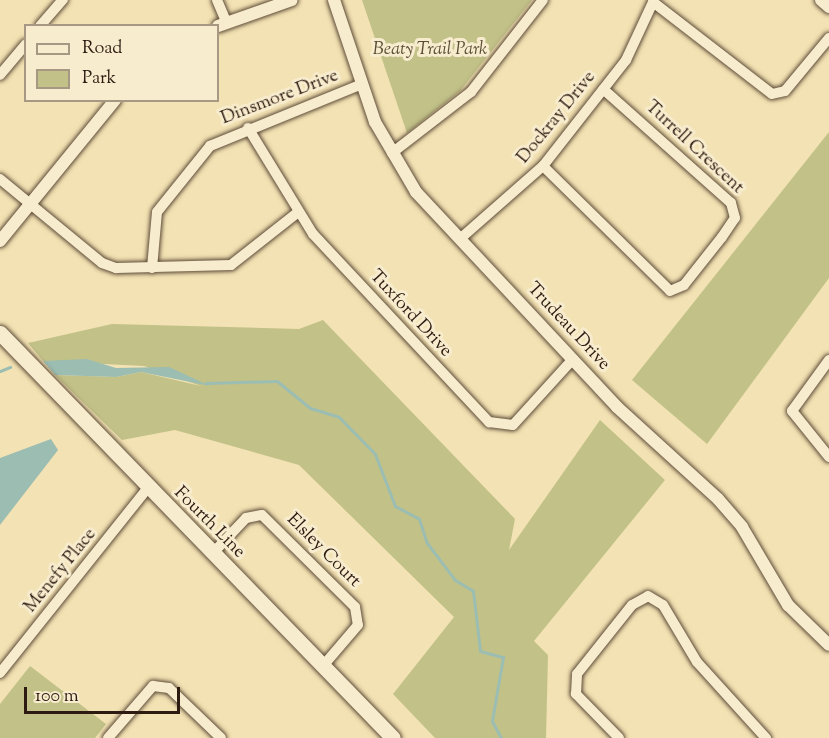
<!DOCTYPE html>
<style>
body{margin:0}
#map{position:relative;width:829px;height:738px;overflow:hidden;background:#f3e2b3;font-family:"Sorts Mill Goudy",serif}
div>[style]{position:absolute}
.green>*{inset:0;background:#c2c188}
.water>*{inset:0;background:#9cbdb2}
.stream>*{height:3px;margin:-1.5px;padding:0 1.5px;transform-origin:1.5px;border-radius:1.5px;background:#9cbdb2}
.roads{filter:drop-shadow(0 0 2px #5e4c39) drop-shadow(0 0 2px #5e4c39)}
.minor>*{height:10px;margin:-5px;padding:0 5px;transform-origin:5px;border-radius:5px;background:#f7ecce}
.tertiary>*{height:12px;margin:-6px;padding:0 6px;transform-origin:6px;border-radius:6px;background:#f7ecce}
.secondary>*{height:15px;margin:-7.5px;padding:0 7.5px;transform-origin:7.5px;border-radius:7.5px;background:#f7ecce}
span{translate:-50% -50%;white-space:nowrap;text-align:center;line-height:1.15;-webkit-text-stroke:6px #f7ecce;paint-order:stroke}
.park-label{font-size:18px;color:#5a4c34;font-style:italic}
.street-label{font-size:18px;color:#2d1a10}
.legend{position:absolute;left:24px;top:24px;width:195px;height:78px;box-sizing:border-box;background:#f7ecce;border:2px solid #a69882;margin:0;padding:8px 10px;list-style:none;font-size:18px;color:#2d1a10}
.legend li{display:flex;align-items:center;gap:12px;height:30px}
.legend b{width:30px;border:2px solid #a69882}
.scale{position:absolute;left:24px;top:687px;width:156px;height:27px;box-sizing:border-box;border:3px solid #2d1a10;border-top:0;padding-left:8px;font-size:18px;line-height:21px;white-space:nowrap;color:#2d1a10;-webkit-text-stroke:4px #f7ecce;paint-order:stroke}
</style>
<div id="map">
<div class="green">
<div style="clip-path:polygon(362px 0,532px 0,460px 91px,407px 133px)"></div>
<div style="clip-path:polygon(829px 132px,829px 278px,707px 444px,632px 380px)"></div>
<div style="clip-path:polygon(323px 320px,515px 519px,509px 550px,600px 420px,665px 480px,534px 641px,548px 655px,546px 738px,435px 738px,393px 694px,454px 617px,299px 465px,175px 430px,122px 440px,55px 375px,116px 377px,141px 372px,201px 386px,144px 366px,43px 361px,28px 343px,112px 324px,299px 329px)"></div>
<div style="clip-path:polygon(30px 666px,106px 724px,95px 738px,0 738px,0 704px)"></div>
</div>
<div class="water">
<div style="clip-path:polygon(87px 359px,116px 368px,169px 367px,210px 386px,141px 372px,116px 377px,55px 375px,43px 361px)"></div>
<div style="clip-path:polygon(51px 439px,58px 450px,0 525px,0 458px)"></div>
</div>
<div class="stream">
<div style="left:0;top:371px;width:11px;rotate:-22deg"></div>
<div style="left:206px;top:383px;width:71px;rotate:-1.6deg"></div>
<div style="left:277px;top:381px;width:43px;rotate:39.3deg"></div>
<div style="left:310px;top:408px;width:30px;rotate:17deg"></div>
<div style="left:339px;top:417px;width:52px;rotate:45.8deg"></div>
<div style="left:375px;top:454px;width:56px;rotate:69deg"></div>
<div style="left:395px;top:506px;width:27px;rotate:28deg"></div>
<div style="left:419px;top:519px;width:25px;rotate:72deg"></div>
<div style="left:427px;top:543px;width:46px;rotate:52.9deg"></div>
<div style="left:455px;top:580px;width:21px;rotate:31deg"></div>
<div style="left:473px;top:591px;width:60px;rotate:83.3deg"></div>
<div style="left:480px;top:651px;width:24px;rotate:15deg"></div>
<div style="left:503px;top:657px;width:65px;rotate:99.8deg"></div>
<div style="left:492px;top:721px;width:19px;rotate:62deg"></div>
</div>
<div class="roads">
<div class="minor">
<div style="left:217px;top:0;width:23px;rotate:67deg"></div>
<div style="left:653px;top:2px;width:150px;rotate:37.7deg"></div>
<div style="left:772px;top:94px;width:13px;rotate:-13deg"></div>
<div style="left:785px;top:91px;width:69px;rotate:-50.3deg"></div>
<div style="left:40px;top:26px;width:35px;rotate:-49deg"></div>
<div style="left:0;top:75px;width:40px;rotate:-50deg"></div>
<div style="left:248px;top:128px;width:124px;rotate:58.5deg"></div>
<div style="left:313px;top:234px;width:258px;rotate:46.9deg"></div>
<div style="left:489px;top:422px;width:24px;rotate:7deg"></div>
<div style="left:513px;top:425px;width:89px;rotate:-47.7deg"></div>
<div style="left:392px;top:153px;width:100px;rotate:-37.7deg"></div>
<div style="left:471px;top:92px;width:117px;rotate:-52deg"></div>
<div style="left:543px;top:166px;width:178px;rotate:44.5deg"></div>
<div style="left:670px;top:291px;width:15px;rotate:-23deg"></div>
<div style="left:684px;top:285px;width:61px;rotate:-51.6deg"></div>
<div style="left:722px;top:237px;width:23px;rotate:-56deg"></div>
<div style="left:735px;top:218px;width:16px;rotate:-105deg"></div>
<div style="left:731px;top:203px;width:171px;rotate:-138.3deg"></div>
<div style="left:0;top:179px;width:132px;rotate:39.5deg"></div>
<div style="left:102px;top:263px;width:15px;rotate:20deg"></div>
<div style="left:116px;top:268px;width:115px;rotate:-1.5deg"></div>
<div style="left:231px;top:265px;width:84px;rotate:-38.2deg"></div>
<div style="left:461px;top:238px;width:109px;rotate:-41.3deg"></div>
<div style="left:543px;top:166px;width:135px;rotate:-51.9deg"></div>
<div style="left:626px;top:60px;width:66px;rotate:-65deg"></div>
<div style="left:152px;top:268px;width:56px;rotate:-84.9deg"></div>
<div style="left:157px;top:212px;width:85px;rotate:-51.2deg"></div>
<div style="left:210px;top:146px;width:164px;rotate:-22.2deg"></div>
<div style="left:829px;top:360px;width:63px;rotate:126deg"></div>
<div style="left:792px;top:411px;width:59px;rotate:51.2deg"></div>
<div style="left:213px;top:553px;width:48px;rotate:-46.7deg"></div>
<div style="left:246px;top:518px;width:16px;rotate:-11deg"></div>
<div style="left:262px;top:515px;width:131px;rotate:44.7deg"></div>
<div style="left:355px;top:607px;width:18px;rotate:81deg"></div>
<div style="left:358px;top:625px;width:54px;rotate:130.5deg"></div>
<div style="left:0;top:673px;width:236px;rotate:-51.4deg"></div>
<div style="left:108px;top:738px;width:69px;rotate:-49.1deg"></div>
<div style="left:153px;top:686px;width:16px;rotate:7deg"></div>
<div style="left:169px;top:688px;width:72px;rotate:43.9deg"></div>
<div style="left:619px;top:738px;width:62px;rotate:-134.3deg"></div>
<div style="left:576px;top:694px;width:20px;rotate:-87deg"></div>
<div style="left:577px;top:674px;width:88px;rotate:-51.4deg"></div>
<div style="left:632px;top:605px;width:18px;rotate:-29deg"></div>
<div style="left:648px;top:596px;width:17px;rotate:31deg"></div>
<div style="left:663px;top:605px;width:66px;rotate:59.2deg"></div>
<div style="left:697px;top:662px;width:103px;rotate:47.8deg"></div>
</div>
<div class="tertiary">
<div style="left:334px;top:0;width:129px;rotate:71.4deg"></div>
<div style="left:375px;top:122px;width:81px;rotate:59.6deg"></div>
<div style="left:416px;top:192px;width:294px;rotate:46.9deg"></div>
<div style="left:617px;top:407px;width:137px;rotate:42.3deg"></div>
<div style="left:718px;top:499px;width:37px;rotate:49deg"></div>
<div style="left:742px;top:527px;width:91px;rotate:59.5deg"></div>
<div style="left:788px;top:605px;width:57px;rotate:44.3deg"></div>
<div style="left:821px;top:0;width:11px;rotate:41deg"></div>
<div style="left:218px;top:26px;width:78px;rotate:-19.4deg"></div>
<div style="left:0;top:241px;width:182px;rotate:-50.8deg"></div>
</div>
<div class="secondary">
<div style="left:0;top:333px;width:564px;rotate:45.86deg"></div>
</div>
</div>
<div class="park-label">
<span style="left:430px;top:50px">Beaty Trail Park</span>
</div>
<div class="street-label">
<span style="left:280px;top:98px;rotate:-21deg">Dinsmore Drive</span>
<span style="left:557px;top:118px;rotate:-51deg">Dockray Drive</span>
<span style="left:694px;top:148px;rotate:43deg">Turrell Crescent</span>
<span style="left:410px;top:314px;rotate:47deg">Tuxford Drive</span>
<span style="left:568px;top:327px;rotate:47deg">Trudeau Drive</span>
<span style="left:209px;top:523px;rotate:45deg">Fourth Line</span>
<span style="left:323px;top:551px;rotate:45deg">Elsley Court</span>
<span style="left:61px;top:571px;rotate:-51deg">Menefy Place</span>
</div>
<ul class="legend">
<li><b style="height:8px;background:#f7ecce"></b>Road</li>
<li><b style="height:16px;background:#c2c188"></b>Park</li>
</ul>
<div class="scale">100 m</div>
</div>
